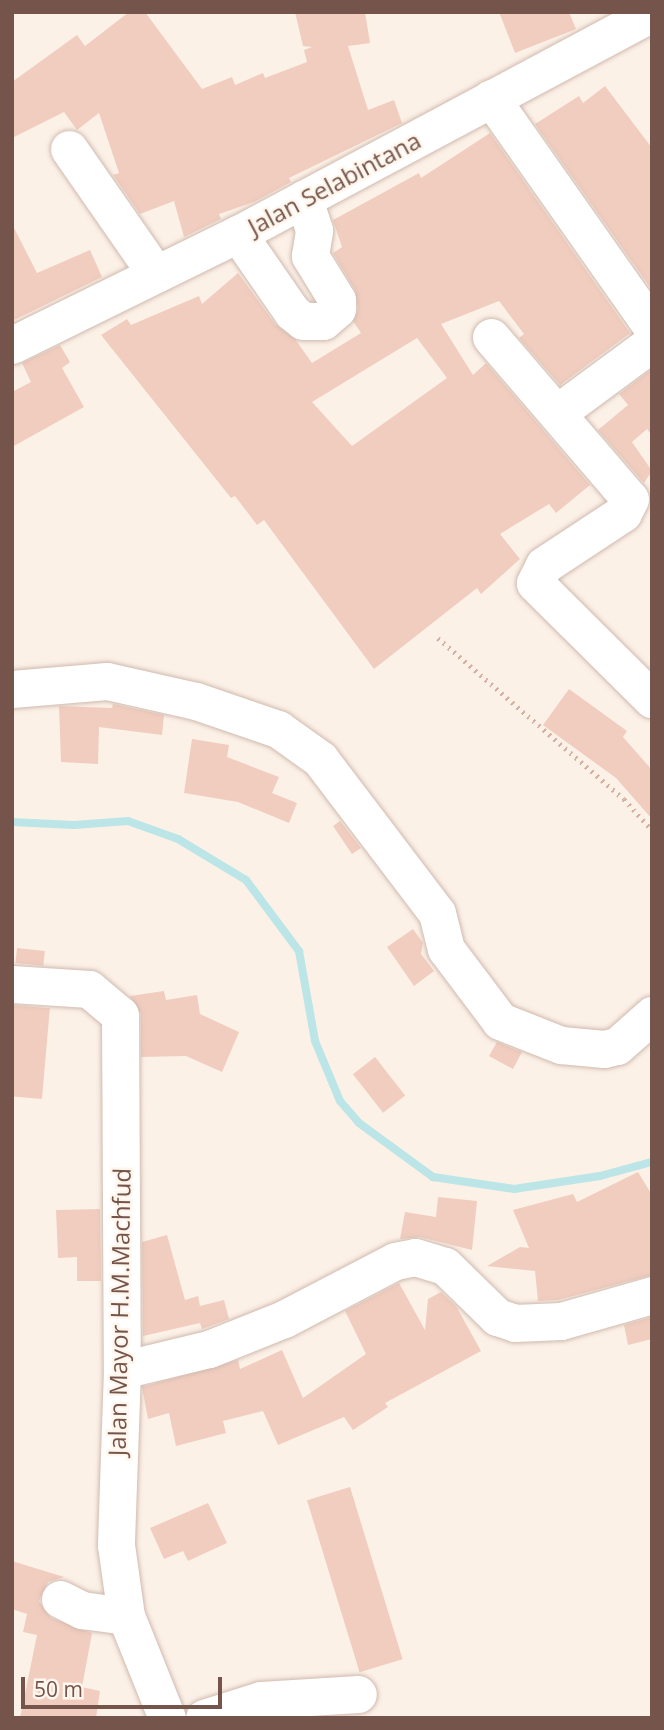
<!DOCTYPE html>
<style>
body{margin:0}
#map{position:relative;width:664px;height:1730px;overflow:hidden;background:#fcf1e7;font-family:"Open Sans",sans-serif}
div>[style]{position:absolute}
.stream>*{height:8px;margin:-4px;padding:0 4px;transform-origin:4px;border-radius:4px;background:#bbe5e6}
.building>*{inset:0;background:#f1cdbf;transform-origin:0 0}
.path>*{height:4.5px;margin-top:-2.25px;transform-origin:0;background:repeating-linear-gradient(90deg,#d6b0a2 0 2px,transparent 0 7px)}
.roads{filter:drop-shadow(0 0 2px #d0baaf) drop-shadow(0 0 2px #d0baaf)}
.minor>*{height:37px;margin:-18.5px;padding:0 18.5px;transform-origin:18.5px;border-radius:18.5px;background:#fff}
span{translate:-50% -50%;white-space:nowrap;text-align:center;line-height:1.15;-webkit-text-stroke:5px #fff6ed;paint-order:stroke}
.street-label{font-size:24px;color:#75554b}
.frame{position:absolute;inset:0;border:14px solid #75554b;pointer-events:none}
.scale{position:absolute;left:21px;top:1677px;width:201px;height:32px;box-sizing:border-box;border:4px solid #75554b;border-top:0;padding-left:9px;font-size:21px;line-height:24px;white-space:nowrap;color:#75554b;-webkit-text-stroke:5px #fff6ed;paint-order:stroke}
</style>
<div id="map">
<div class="stream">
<div style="left:12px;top:822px;width:62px;rotate:2.8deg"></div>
<div style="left:74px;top:825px;width:54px;rotate:-4.2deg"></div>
<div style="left:128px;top:821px;width:53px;rotate:19.8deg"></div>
<div style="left:178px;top:839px;width:79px;rotate:31.1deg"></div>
<div style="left:246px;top:880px;width:89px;rotate:53.3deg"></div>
<div style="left:299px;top:951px;width:91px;rotate:79.9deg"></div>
<div style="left:315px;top:1041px;width:65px;rotate:67.4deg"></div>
<div style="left:340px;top:1101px;width:29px;rotate:49deg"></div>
<div style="left:359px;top:1123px;width:92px;rotate:36.1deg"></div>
<div style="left:433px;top:1177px;width:82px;rotate:8.4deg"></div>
<div style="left:514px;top:1189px;width:87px;rotate:-8.6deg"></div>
<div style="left:600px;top:1176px;width:54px;rotate:-15.1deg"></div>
</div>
<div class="building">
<div style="clip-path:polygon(129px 12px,145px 12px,202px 89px,232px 77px,235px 85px,263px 73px,265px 78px,307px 62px,304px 50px,312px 47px,303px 46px,295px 12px,365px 12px,370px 43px,348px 46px,368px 110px,394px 100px,402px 123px,289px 178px,291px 182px,254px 202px,219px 214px,221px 219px,184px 237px,174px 201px,140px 214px,113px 175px,119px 173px,99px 113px,77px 130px,64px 112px,12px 138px,12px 82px,77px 35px,85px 46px)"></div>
<div style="clip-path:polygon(499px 12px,569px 12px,576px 29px,515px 53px)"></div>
<div style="clip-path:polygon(605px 86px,652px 148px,652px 290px,535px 124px,579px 96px,583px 103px)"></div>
<div style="clip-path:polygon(evenodd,490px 133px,630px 333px,560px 385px,519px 338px,524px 334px,499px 301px,441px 324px,473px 375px,486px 363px,590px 485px,556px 513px,549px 504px,500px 534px,520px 559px,481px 594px,477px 588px,374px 669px,264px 520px,257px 525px,235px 496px,231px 498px,101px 335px,127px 319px,131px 325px,199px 296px,202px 304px,238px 273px,275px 324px,295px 339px,312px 363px,361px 333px,353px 321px,358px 309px,355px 290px,333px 253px,342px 247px,333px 220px,419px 173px,421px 178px,490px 133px,417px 338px,447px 378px,352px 446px,312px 402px,417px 338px)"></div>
<div style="clip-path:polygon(12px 224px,37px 273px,90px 250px,102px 277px,12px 321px)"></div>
<div style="clip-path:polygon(60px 345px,70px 362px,62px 368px,84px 407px,12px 447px,12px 392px,31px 382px,22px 363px)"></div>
<div style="clip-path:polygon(652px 369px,652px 436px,647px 429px,632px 442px,652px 471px,644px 483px,598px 430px,628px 405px,619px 394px)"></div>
<div style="clip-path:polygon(569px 689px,627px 731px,623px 737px,652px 770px,652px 819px,616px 778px,543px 725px)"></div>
<div style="clip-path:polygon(113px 704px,164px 715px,162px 735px,99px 727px,98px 764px,61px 762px,59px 706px,112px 708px)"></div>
<div style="clip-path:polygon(192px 739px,229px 745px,227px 757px,279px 777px,272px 793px,297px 803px,289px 823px,238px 802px,184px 793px)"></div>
<div style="clip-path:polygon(340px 821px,361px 848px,352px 854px,333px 826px)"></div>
<div style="clip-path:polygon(413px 929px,423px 943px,421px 954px,434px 971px,414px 986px,387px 947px)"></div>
<div style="left:17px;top:948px;width:28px;height:15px;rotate:6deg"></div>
<div style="clip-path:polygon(164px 991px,166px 1000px,197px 995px,200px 1014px,239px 1032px,222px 1072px,186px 1056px,141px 1057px,141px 1014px,130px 996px)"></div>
<div style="left:12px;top:1005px;width:38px;height:91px;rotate:5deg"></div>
<div style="clip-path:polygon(497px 1042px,522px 1052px,513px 1069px,489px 1056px)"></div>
<div style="left:375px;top:1057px;width:49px;height:28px;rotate:52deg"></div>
<div style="clip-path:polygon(638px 1172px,652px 1195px,652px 1275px,558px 1300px,538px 1301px,535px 1271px,487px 1266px,520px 1247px,529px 1248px,513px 1210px,573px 1194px,577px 1202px)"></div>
<div style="clip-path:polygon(438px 1197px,477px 1201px,472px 1250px,420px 1237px,400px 1239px,405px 1212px,436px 1217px)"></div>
<div style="clip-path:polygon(100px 1209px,101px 1281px,77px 1281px,77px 1257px,58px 1258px,56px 1210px)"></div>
<div style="clip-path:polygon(167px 1235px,185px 1300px,198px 1296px,200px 1306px,224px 1300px,229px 1319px,202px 1329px,200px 1323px,143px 1336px,142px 1242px)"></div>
<div style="clip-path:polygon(399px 1283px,425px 1330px,428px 1299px,441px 1292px,456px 1306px,481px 1351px,385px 1403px,388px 1407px,353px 1430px,344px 1417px,278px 1445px,263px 1411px,223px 1421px,226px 1433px,176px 1446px,169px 1413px,148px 1419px,142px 1387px,238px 1360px,240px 1369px,282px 1350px,303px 1398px,366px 1354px,345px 1311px)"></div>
<div style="clip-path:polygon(652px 1317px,652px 1339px,628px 1345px,624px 1325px)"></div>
<div style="left:350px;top:1487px;width:180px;height:45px;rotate:73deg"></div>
<div style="clip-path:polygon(208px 1503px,227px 1543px,188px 1561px,183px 1551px,164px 1559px,150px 1528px)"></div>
<div style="clip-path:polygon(12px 1561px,64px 1577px,48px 1582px,39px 1601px,51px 1618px,92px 1633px,82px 1687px,100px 1691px,96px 1718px,20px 1718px,37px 1635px,23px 1632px,27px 1614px,12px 1609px)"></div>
</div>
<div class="path">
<div style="left:438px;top:638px;width:246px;rotate:40.9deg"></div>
<div style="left:624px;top:799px;width:42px;rotate:47.9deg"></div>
</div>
<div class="roads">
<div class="minor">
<div style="left:491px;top:98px;width:280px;rotate:54.9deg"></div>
<div style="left:69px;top:149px;width:152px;rotate:55.2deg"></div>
<div style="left:238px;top:234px;width:95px;rotate:55.3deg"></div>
<div style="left:292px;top:312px;width:14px;rotate:39deg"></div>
<div style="left:303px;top:321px;width:20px"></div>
<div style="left:323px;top:321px;width:18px;rotate:-41deg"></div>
<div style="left:337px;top:309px;width:9px;rotate:-90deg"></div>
<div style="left:337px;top:300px;width:52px;rotate:-121.5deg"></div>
<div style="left:310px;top:256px;width:26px;rotate:-81deg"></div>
<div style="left:314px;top:230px;width:33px;rotate:-108deg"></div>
<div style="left:491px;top:337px;width:213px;rotate:49.4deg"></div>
<div style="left:630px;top:499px;width:16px;rotate:117deg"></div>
<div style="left:623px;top:513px;width:95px;rotate:146.6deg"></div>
<div style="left:544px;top:565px;width:20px;rotate:117deg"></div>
<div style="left:535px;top:583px;width:165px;rotate:44.8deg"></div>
<div style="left:12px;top:345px;width:252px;rotate:-26.2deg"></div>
<div style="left:238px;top:234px;width:469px;rotate:-28.1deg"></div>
<div style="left:557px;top:413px;width:118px;rotate:-36.4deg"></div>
<div style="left:12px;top:689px;width:95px;rotate:-4.8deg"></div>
<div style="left:107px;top:681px;width:91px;rotate:12.7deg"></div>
<div style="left:196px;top:701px;width:87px;rotate:18.9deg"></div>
<div style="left:278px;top:729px;width:52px;rotate:35.5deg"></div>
<div style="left:320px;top:759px;width:193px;rotate:52.8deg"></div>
<div style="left:437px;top:913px;width:37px;rotate:76deg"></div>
<div style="left:446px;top:949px;width:90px;rotate:53.1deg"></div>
<div style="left:500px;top:1021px;width:66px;rotate:21.5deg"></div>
<div style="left:561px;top:1045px;width:43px;rotate:5.3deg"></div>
<div style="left:604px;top:1049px;width:13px;rotate:-13deg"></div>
<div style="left:617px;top:1046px;width:47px;rotate:-41.5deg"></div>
<div style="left:12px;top:984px;width:77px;rotate:3.7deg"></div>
<div style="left:89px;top:989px;width:40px;rotate:40deg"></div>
<div style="left:120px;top:1015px;width:355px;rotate:89.7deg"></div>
<div style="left:122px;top:1370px;width:175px;rotate:92deg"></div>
<div style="left:116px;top:1545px;width:72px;rotate:82deg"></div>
<div style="left:126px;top:1616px;width:110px;rotate:68.1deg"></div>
<div style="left:122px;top:1370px;width:89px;rotate:-13.6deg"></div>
<div style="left:209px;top:1349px;width:81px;rotate:-21.8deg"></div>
<div style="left:284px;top:1319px;width:125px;rotate:-27.6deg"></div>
<div style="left:395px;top:1261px;width:20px;rotate:-11deg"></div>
<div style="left:415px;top:1257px;width:31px;rotate:17deg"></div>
<div style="left:445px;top:1266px;width:73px;rotate:44.4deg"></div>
<div style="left:497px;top:1317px;width:19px;rotate:18deg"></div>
<div style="left:515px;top:1323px;width:46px;rotate:-2.5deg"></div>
<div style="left:561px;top:1321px;width:95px;rotate:-15.9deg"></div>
<div style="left:60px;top:1599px;width:25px;rotate:27deg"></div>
<div style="left:82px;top:1610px;width:44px;rotate:7.8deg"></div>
<div style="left:204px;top:1718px;width:60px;rotate:-17.5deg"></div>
<div style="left:261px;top:1700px;width:97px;rotate:-3.5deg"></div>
</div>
</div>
<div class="street-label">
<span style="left:334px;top:183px;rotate:-28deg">Jalan Selabintana</span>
<span style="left:119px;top:1312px;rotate:-89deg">Jalan Mayor H.M.Machfud</span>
</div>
<div class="frame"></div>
<div class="scale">50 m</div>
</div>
